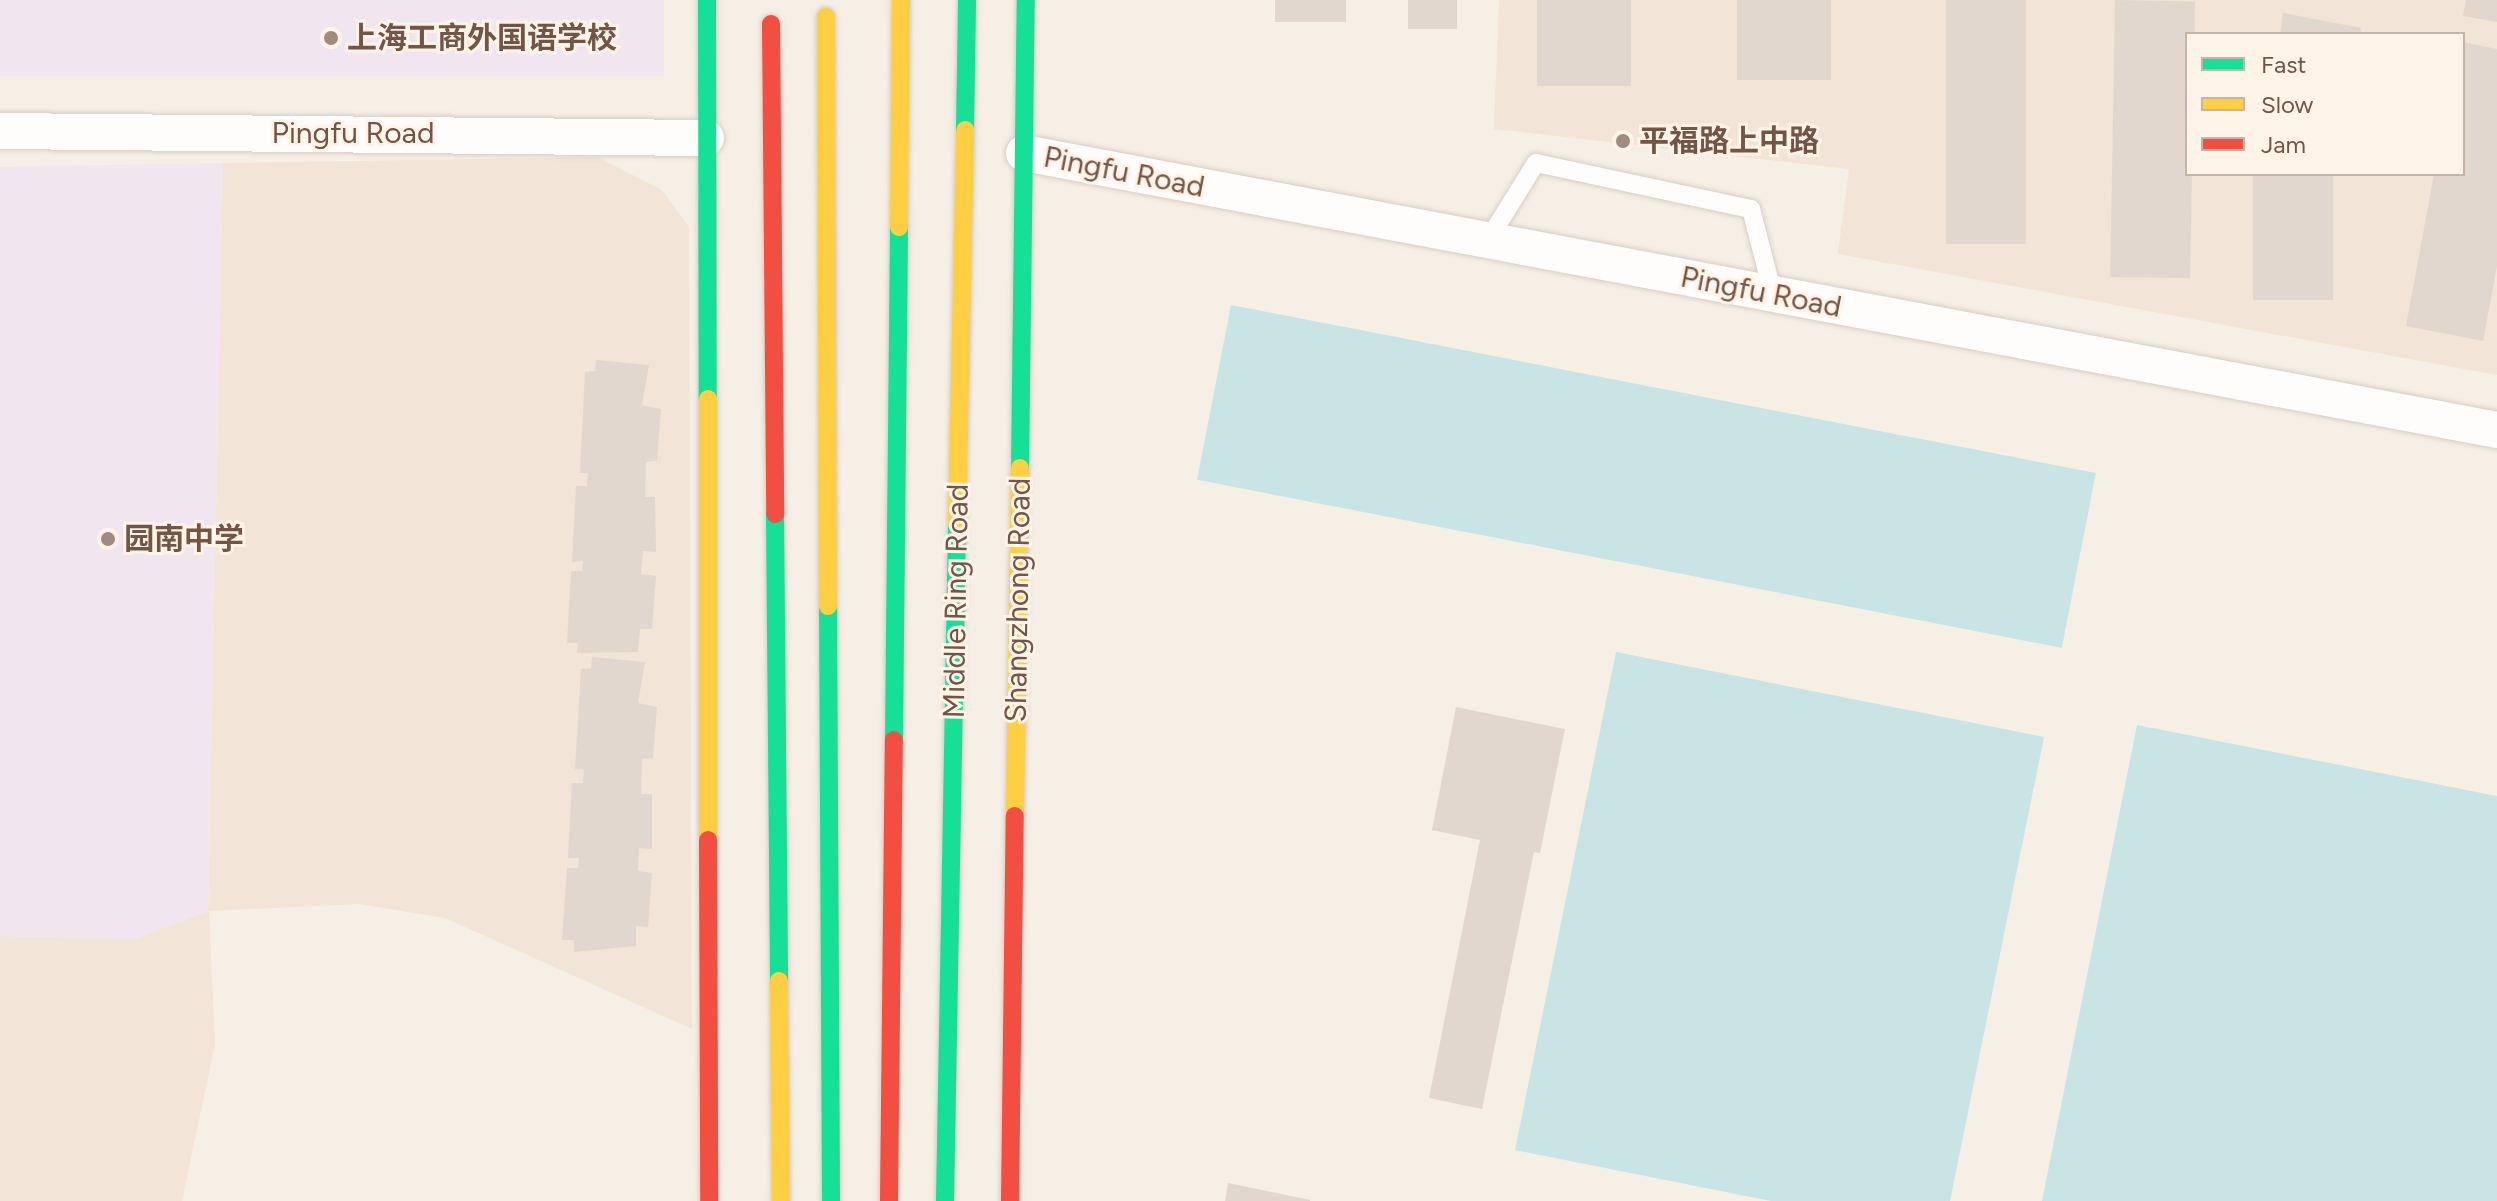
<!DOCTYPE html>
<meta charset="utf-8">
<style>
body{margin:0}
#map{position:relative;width:2497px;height:1201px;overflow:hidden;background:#f6efe6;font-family:Figtree,"Noto Sans SC",sans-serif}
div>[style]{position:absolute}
.residential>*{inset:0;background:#f2e4d6}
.education>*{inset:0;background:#f1e5f0;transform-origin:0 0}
.water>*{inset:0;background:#c8e4e5;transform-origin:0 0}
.building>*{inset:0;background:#e2d7ce;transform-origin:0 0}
.roads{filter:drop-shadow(0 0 2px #d7ccc4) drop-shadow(0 0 2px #d7ccc4)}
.lane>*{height:18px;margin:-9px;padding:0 9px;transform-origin:9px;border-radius:9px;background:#fefdfb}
.street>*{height:36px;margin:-18px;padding:0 18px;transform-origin:18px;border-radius:18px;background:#fefdfb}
.fast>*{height:18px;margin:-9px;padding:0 9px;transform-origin:9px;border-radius:9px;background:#16e098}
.slow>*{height:18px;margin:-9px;padding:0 9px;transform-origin:9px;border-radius:9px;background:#ffcf43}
.jam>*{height:18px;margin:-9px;padding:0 9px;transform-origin:9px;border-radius:9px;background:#f24e42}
.dots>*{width:22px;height:22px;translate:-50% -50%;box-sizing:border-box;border:4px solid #fff4e7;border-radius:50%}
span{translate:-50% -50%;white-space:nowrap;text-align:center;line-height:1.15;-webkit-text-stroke:6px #fff4e7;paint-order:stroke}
.poi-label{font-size:30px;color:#735548;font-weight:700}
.left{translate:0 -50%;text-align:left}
.street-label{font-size:30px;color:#735548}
.legend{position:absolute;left:2185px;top:32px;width:280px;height:144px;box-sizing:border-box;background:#fff4e7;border:2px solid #c7b4a7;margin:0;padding:10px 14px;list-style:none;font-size:24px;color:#735548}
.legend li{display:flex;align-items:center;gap:16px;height:40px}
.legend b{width:40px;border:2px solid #c7b4a7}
</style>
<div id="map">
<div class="residential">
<div style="clip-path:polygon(evenodd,1499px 0,2497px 0,2497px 375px,1838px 254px,1849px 169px,1494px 129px,1499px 0,2187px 34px,2463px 34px,2463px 174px,2187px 174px,2187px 34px)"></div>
<div style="clip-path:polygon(597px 157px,662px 190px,689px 227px,692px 1029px,445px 918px,358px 904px,209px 911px,215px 1044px,182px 1201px,0 1201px,0 936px,135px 939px,208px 911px,223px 163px)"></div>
</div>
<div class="education">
<div style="left:0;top:0;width:664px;height:76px"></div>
<div style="clip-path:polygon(223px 163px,208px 911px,135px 939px,0 936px,0 167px)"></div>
</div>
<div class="water">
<div style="left:1231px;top:305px;width:881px;height:178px;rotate:11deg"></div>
<div style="clip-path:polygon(1616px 652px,2044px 737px,1950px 1201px,1771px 1201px,1515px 1150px)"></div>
<div style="clip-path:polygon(2137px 725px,2497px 796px,2497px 1201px,2042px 1201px)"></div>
</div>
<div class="building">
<div style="left:1275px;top:0;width:71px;height:22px"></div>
<div style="left:1408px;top:0;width:49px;height:29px"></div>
<div style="left:1537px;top:0;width:94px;height:86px"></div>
<div style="left:1737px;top:0;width:94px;height:80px"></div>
<div style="left:1946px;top:0;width:80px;height:244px"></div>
<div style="left:2115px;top:0;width:80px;height:277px;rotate:1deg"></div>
<div style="clip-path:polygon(2466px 0,2497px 0,2497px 22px,2463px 16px)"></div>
<div style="clip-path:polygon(2283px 13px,2361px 28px,2360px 34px,2280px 34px)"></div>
<div style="clip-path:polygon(2463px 42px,2497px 49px,2497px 266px,2483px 341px,2406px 326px,2434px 174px,2463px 174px)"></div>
<div style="left:2253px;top:174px;width:80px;height:126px"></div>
<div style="clip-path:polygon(596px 360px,649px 365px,642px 405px,661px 409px,657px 461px,646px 462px,645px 497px,655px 497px,656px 552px,643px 551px,641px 574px,656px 576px,652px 629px,640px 629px,638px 652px,577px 653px,578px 643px,567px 643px,571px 571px,582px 571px,583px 561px,572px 562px,576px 486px,587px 486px,588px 473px,580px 473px,585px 372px,595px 371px)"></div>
<div style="clip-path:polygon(592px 657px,645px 662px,638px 703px,657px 707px,653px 758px,642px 759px,641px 794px,652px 794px,652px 849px,639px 848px,638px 871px,652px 873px,648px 927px,636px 926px,636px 946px,574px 952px,574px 940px,562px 940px,567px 868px,578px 868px,579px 858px,568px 858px,572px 783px,583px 783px,584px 770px,575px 769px,581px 669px,591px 668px)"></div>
<div style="clip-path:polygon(1456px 707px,1565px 729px,1540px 853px,1534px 852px,1482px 1109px,1429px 1098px,1480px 840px,1432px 830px)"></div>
<div style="clip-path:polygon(1228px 1183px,1310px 1200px,1310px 1201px,1225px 1201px)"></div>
</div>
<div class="roads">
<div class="lane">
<div style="left:1488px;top:240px;width:91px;rotate:-58.1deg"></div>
<div style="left:1536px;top:163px;width:220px;rotate:12.1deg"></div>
<div style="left:1751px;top:209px;width:88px;rotate:75.5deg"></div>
</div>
<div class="street">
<div style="left:0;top:131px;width:706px;rotate:0.57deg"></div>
<div style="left:1024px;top:153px;width:1499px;rotate:10.65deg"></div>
</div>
<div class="fast">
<div style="left:707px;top:0;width:399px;rotate:89.9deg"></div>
<div style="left:965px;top:130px;width:130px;rotate:-89.1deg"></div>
<div style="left:1020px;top:468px;width:468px;rotate:-89.3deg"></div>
<div style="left:775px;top:514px;width:467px;rotate:89.5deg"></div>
<div style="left:828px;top:606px;width:595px;rotate:89.71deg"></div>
<div style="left:894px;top:740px;width:513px;rotate:-89.44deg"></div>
<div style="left:945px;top:1201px;width:677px;rotate:-88.98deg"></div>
</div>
<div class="slow">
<div style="left:826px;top:17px;width:589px;rotate:89.81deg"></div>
<div style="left:899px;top:227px;width:227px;rotate:-89.5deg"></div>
<div style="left:708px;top:399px;width:441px;rotate:90deg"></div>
<div style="left:957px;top:524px;width:394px;rotate:-88.8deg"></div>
<div style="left:1015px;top:816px;width:348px;rotate:-89.2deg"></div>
<div style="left:779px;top:981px;width:220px;rotate:89.5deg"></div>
</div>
<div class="jam">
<div style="left:771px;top:24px;width:490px;rotate:89.5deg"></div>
<div style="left:708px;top:840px;width:361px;rotate:89.8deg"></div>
<div style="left:889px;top:1201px;width:461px;rotate:-89.4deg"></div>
<div style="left:1010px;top:1201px;width:385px;rotate:-89.3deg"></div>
</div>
</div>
<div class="dots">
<div style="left:331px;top:38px;background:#a18b7f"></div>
<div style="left:1623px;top:141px;background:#a18b7f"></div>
<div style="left:108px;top:539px;background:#a18b7f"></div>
</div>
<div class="poi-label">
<span class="left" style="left:347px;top:38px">上海工商外国语学校</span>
<span class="left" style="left:1639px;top:141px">平福路上中路</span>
<span class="left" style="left:124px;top:539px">园南中学</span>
</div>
<div class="street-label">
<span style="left:353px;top:133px">Pingfu Road</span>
<span style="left:1124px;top:172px;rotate:11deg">Pingfu Road</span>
<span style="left:1761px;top:292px;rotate:11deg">Pingfu Road</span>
<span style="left:1018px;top:600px;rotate:-89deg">Shangzhong Road</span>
<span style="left:956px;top:601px;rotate:-89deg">Middle Ring Road</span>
</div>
<ul class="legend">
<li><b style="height:10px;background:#16e098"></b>Fast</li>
<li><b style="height:10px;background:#ffcf43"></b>Slow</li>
<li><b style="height:10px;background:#f24e42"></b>Jam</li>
</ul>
</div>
